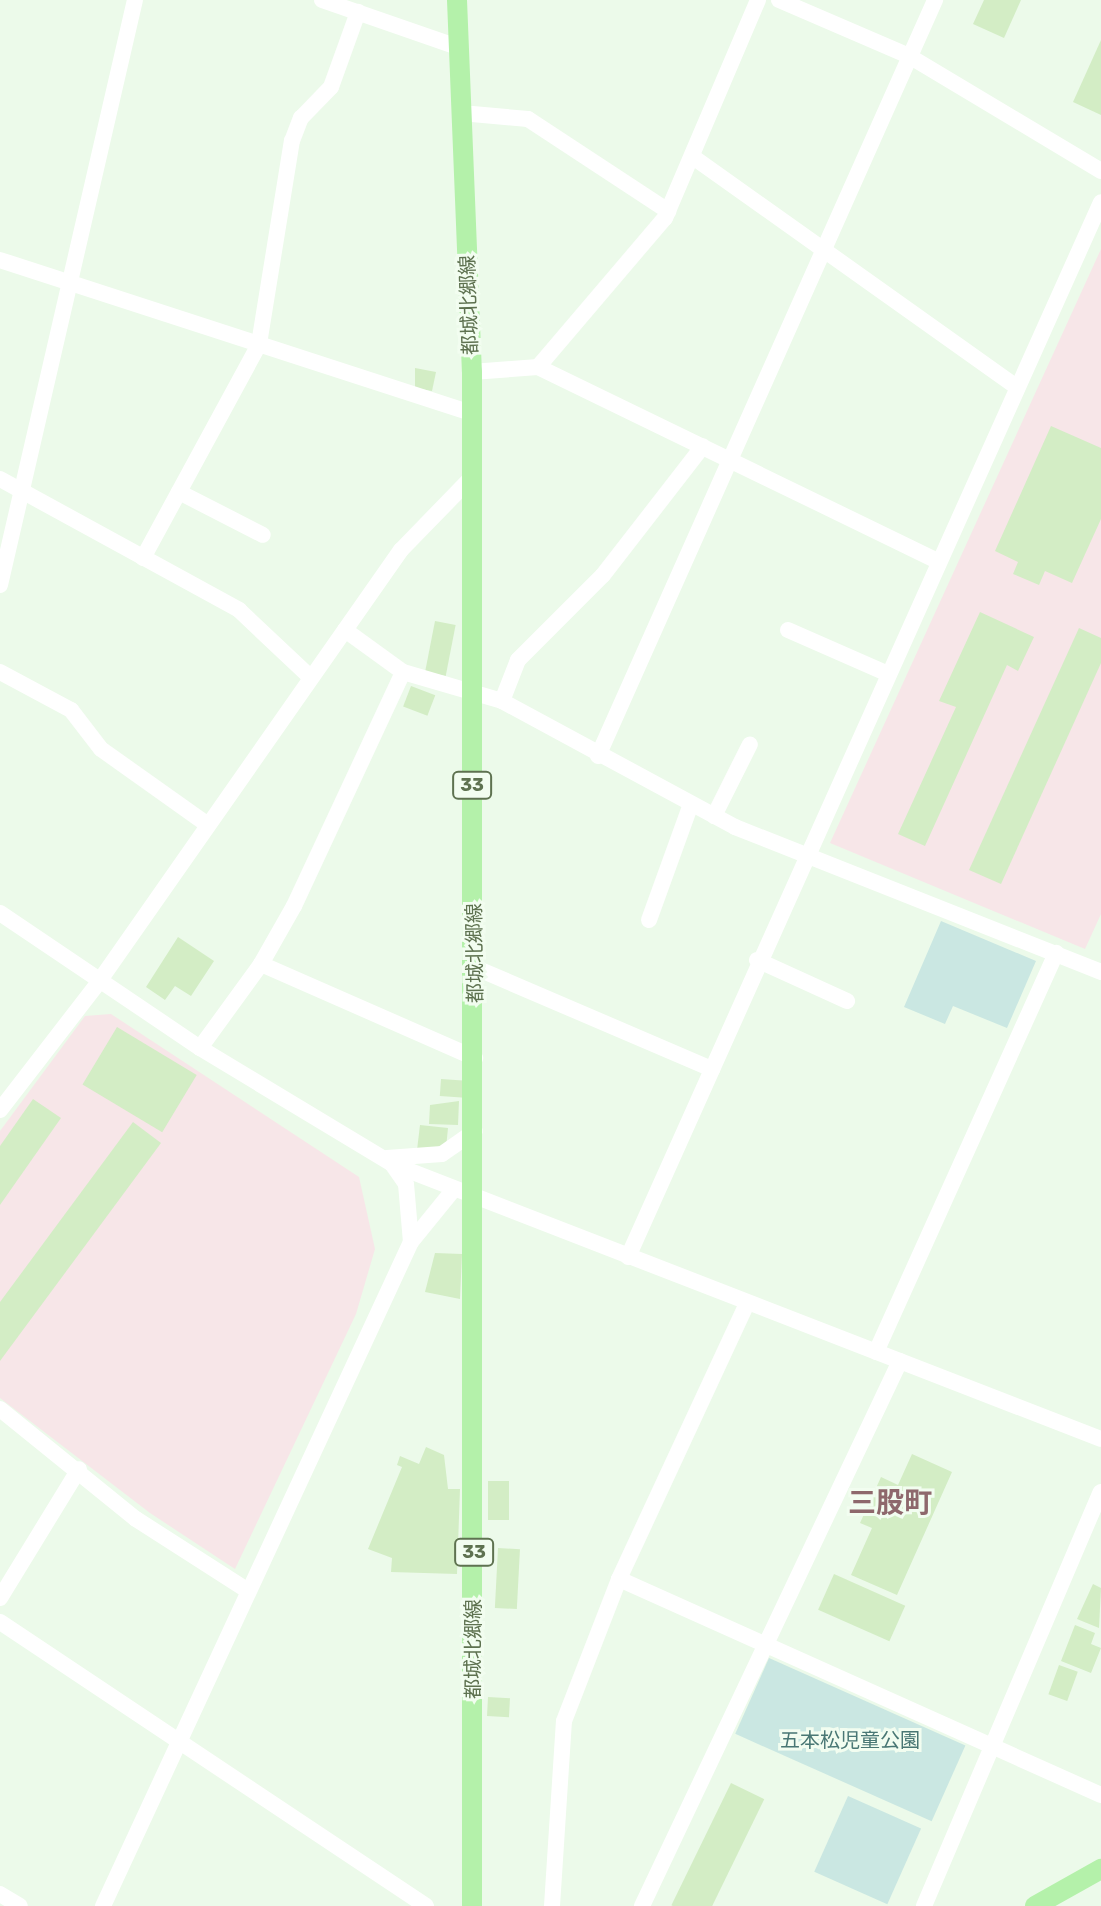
<!DOCTYPE html>
<meta charset="utf-8">
<style>
body{margin:0}
#map{position:relative;width:1101px;height:1906px;overflow:hidden;background:#ecfaea;font-family:Rubik,"Noto Sans JP",sans-serif}
div>[style]{position:absolute}
.education>*{inset:0;background:#f7e6e8}
.green>*{inset:0;background:#cae7e2;transform-origin:0 0}
.building>*{inset:0;background:#d3edc5;transform-origin:0 0}
.minor>*{height:16px;margin:-8px;padding:0 8px;transform-origin:8px;border-radius:8px;background:#fff}
.major>*{height:20px;margin:-10px;padding:0 10px;transform-origin:10px;border-radius:10px;background:#b4f1aa}
span{translate:-50% -50%;white-space:nowrap;text-align:center;line-height:1.15;-webkit-text-stroke:6px #f2fdf0;paint-order:stroke}
.shield-label span{padding:2px 6px;background:#f2fdf0;border:2px solid;border-radius:6px;-webkit-text-stroke-width:0}
.shield-label{font-size:18px;color:#5e7250;font-weight:700}
.street-label{font-size:20px;color:#5e7250}
.park-label{font-size:20px;color:#497774}
.district-label{font-size:28px;color:#8e686c;font-weight:700}
</style>
<div id="map">
<div class="education">
<div style="clip-path:polygon(1101px 249px,1101px 914px,1085px 949px,830px 843px)"></div>
<div style="clip-path:polygon(111px 1014px,359px 1177px,375px 1249px,356px 1314px,235px 1569px,150px 1513px,0 1398px,0 1131px,85px 1016px)"></div>
</div>
<div class="green">
<div style="clip-path:polygon(941px 921px,1036px 961px,1007px 1028px,953px 1006px,945px 1024px,904px 1007px)"></div>
<div style="left:769px;top:1658px;width:215px;height:83px;rotate:24deg"></div>
<div style="left:848px;top:1796px;width:80px;height:83px;rotate:24deg"></div>
</div>
<div class="building">
<div style="clip-path:polygon(984px 0,1021px 0,1004px 38px,973px 24px)"></div>
<div style="clip-path:polygon(1101px 40px,1101px 115px,1073px 102px)"></div>
<div style="clip-path:polygon(415px 368px,436px 372px,432px 391px,415px 388px)"></div>
<div style="clip-path:polygon(1051px 426px,1101px 448px,1101px 519px,1072px 583px,1045px 571px,1039px 585px,1013px 574px,1018px 562px,995px 551px)"></div>
<div style="clip-path:polygon(980px 612px,1034px 637px,1018px 671px,1007px 665px,925px 846px,898px 834px,956px 707px,939px 701px)"></div>
<div style="left:435px;top:621px;width:21px;height:52px;rotate:11deg"></div>
<div style="clip-path:polygon(1079px 628px,1101px 638px,1101px 663px,1001px 884px,969px 870px)"></div>
<div style="left:411px;top:686px;width:26px;height:22px;rotate:21deg"></div>
<div style="clip-path:polygon(178px 937px,214px 961px,191px 996px,175px 986px,165px 1000px,146px 987px)"></div>
<div style="left:117px;top:1027px;width:93px;height:67px;rotate:31deg"></div>
<div style="left:441px;top:1079px;width:29px;height:17px;rotate:4deg"></div>
<div style="clip-path:polygon(33px 1099px,61px 1118px,0 1205px,0 1146px)"></div>
<div style="clip-path:polygon(459px 1101px,458px 1125px,429px 1124px,430px 1105px)"></div>
<div style="clip-path:polygon(133px 1122px,161px 1143px,0 1361px,0 1302px)"></div>
<div style="clip-path:polygon(420px 1125px,448px 1128px,446px 1148px,417px 1150px)"></div>
<div style="clip-path:polygon(435px 1253px,462px 1254px,460px 1299px,425px 1292px)"></div>
<div style="clip-path:polygon(426px 1447px,444px 1455px,448px 1489px,460px 1489px,457px 1574px,391px 1572px,392px 1558px,368px 1549px,402px 1467px,397px 1465px,400px 1456px,419px 1464px)"></div>
<div style="clip-path:polygon(912px 1454px,952px 1472px,897px 1595px,851px 1575px,872px 1528px,860px 1523px,881px 1477px,898px 1485px)"></div>
<div style="left:488px;top:1481px;width:21px;height:39px"></div>
<div style="left:498px;top:1548px;width:22px;height:60px;rotate:3deg"></div>
<div style="left:834px;top:1574px;width:78px;height:39px;rotate:24deg"></div>
<div style="clip-path:polygon(1093px 1584px,1101px 1588px,1099px 1628px,1077px 1619px)"></div>
<div style="clip-path:polygon(1075px 1625px,1095px 1633px,1091px 1644px,1101px 1648px,1091px 1673px,1061px 1661px)"></div>
<div style="left:1059px;top:1665px;width:20px;height:31px;rotate:20deg"></div>
<div style="left:488px;top:1697px;width:22px;height:19px;rotate:3deg"></div>
<div style="left:731px;top:1783px;width:37px;height:136px;rotate:26deg"></div>
</div>
<div class="minor">
<div style="left:322px;top:0;width:144px;rotate:19.1deg"></div>
<div style="left:779px;top:0;width:142px;rotate:23.3deg"></div>
<div style="left:909px;top:56px;width:224px;rotate:30.9deg"></div>
<div style="left:461px;top:113px;width:67px;rotate:5.1deg"></div>
<div style="left:528px;top:119px;width:168px;rotate:33.3deg"></div>
<div style="left:693px;top:157px;width:397px;rotate:35.4deg"></div>
<div style="left:0;top:260px;width:495px;rotate:18deg"></div>
<div style="left:538px;top:367px;width:196px;rotate:-49.6deg"></div>
<div style="left:665px;top:218px;width:237px;rotate:-66.9deg"></div>
<div style="left:472px;top:372px;width:66px;rotate:-4.3deg"></div>
<div style="left:538px;top:367px;width:444px;rotate:25.9deg"></div>
<div style="left:0;top:479px;width:273px;rotate:28.7deg"></div>
<div style="left:239px;top:610px;width:95px;rotate:43.3deg"></div>
<div style="left:179px;top:492px;width:94px;rotate:27.1deg"></div>
<div style="left:143px;top:558px;width:243px;rotate:-61.5deg"></div>
<div style="left:259px;top:344px;width:206px;rotate:-80.8deg"></div>
<div style="left:292px;top:141px;width:25px;rotate:-69deg"></div>
<div style="left:301px;top:118px;width:43px;rotate:-45.9deg"></div>
<div style="left:331px;top:87px;width:80px;rotate:-70.2deg"></div>
<div style="left:0;top:585px;width:600px;rotate:-77.01deg"></div>
<div style="left:345px;top:630px;width:72px;rotate:35.9deg"></div>
<div style="left:403px;top:672px;width:103px;rotate:16.3deg"></div>
<div style="left:502px;top:701px;width:265px;rotate:28.4deg"></div>
<div style="left:735px;top:827px;width:394px;rotate:21.6deg"></div>
<div style="left:788px;top:630px;width:107px;rotate:23.7deg"></div>
<div style="left:0;top:672px;width:81px;rotate:28.2deg"></div>
<div style="left:71px;top:710px;width:49px;rotate:52.4deg"></div>
<div style="left:101px;top:749px;width:131px;rotate:35.4deg"></div>
<div style="left:502px;top:701px;width:44px;rotate:-68.7deg"></div>
<div style="left:518px;top:660px;width:120px;rotate:-45deg"></div>
<div style="left:603px;top:575px;width:163px;rotate:-52.2deg"></div>
<div style="left:598px;top:756px;width:828px;rotate:-65.97deg"></div>
<div style="left:714px;top:816px;width:80px;rotate:-63.4deg"></div>
<div style="left:0;top:913px;width:241px;rotate:34deg"></div>
<div style="left:200px;top:1048px;width:224px;rotate:31.1deg"></div>
<div style="left:392px;top:1164px;width:760px;rotate:21.2deg"></div>
<div style="left:649px;top:920px;width:123px;rotate:-70.1deg"></div>
<div style="left:757px;top:960px;width:99px;rotate:24.5deg"></div>
<div style="left:261px;top:964px;width:234px;rotate:23.7deg"></div>
<div style="left:476px;top:968px;width:257px;rotate:23.2deg"></div>
<div style="left:200px;top:1048px;width:104px;rotate:-54deg"></div>
<div style="left:261px;top:964px;width:67px;rotate:-60.4deg"></div>
<div style="left:294px;top:906px;width:258px;rotate:-65deg"></div>
<div style="left:0;top:1110px;width:160px;rotate:-52.3deg"></div>
<div style="left:98px;top:983px;width:528px;rotate:-55.02deg"></div>
<div style="left:401px;top:550px;width:102px;rotate:-45.8deg"></div>
<div style="left:387px;top:1158px;width:55px;rotate:-4.2deg"></div>
<div style="left:442px;top:1154px;width:40px;rotate:-34.9deg"></div>
<div style="left:392px;top:1164px;width:24px;rotate:55deg"></div>
<div style="left:406px;top:1184px;width:58px;rotate:85.1deg"></div>
<div style="left:628px;top:1257px;width:1156px;rotate:-65.85deg"></div>
<div style="left:876px;top:1352px;width:438px;rotate:-65.7deg"></div>
<div style="left:0;top:1409px;width:175px;rotate:39deg"></div>
<div style="left:136px;top:1519px;width:133px;rotate:32.7deg"></div>
<div style="left:619px;top:1579px;width:528px;rotate:24.14deg"></div>
<div style="left:0;top:1598px;width:151px;rotate:-58.5deg"></div>
<div style="left:0;top:1622px;width:512px;rotate:33.69deg"></div>
<div style="left:0;top:1894px;width:23px;rotate:31deg"></div>
<div style="left:103px;top:1906px;width:732px;rotate:-65.12deg"></div>
<div style="left:411px;top:1242px;width:68px;rotate:-50.9deg"></div>
<div style="left:552px;top:1906px;width:185px;rotate:-86.3deg"></div>
<div style="left:564px;top:1721px;width:152px;rotate:-68.8deg"></div>
<div style="left:619px;top:1579px;width:304px;rotate:-65.1deg"></div>
<div style="left:642px;top:1906px;width:603px;rotate:-64.67deg"></div>
<div style="left:924px;top:1906px;width:450px;rotate:-66.9deg"></div>
</div>
<div class="major">
<div style="left:457px;top:0;width:372px;rotate:87.7deg"></div>
<div style="left:472px;top:372px;width:1534px;rotate:90deg"></div>
<div style="left:1035px;top:1906px;width:76px;rotate:-29.3deg"></div>
</div>
<div class="shield-label">
<span style="left:472px;top:785px">33</span>
<span style="left:474px;top:1552px">33</span>
</div>
<div class="street-label">
<span style="left:469px;top:305px;rotate:-92deg">都城北郷線</span>
<span style="left:475px;top:953px;rotate:-91deg">都城北郷線</span>
<span style="left:473px;top:1649px;rotate:-90deg">都城北郷線</span>
</div>
<div class="park-label">
<span style="left:850px;top:1740px">五本松児童公園</span>
</div>
<div class="district-label">
<span style="left:890px;top:1503px">三股町</span>
</div>
</div>
